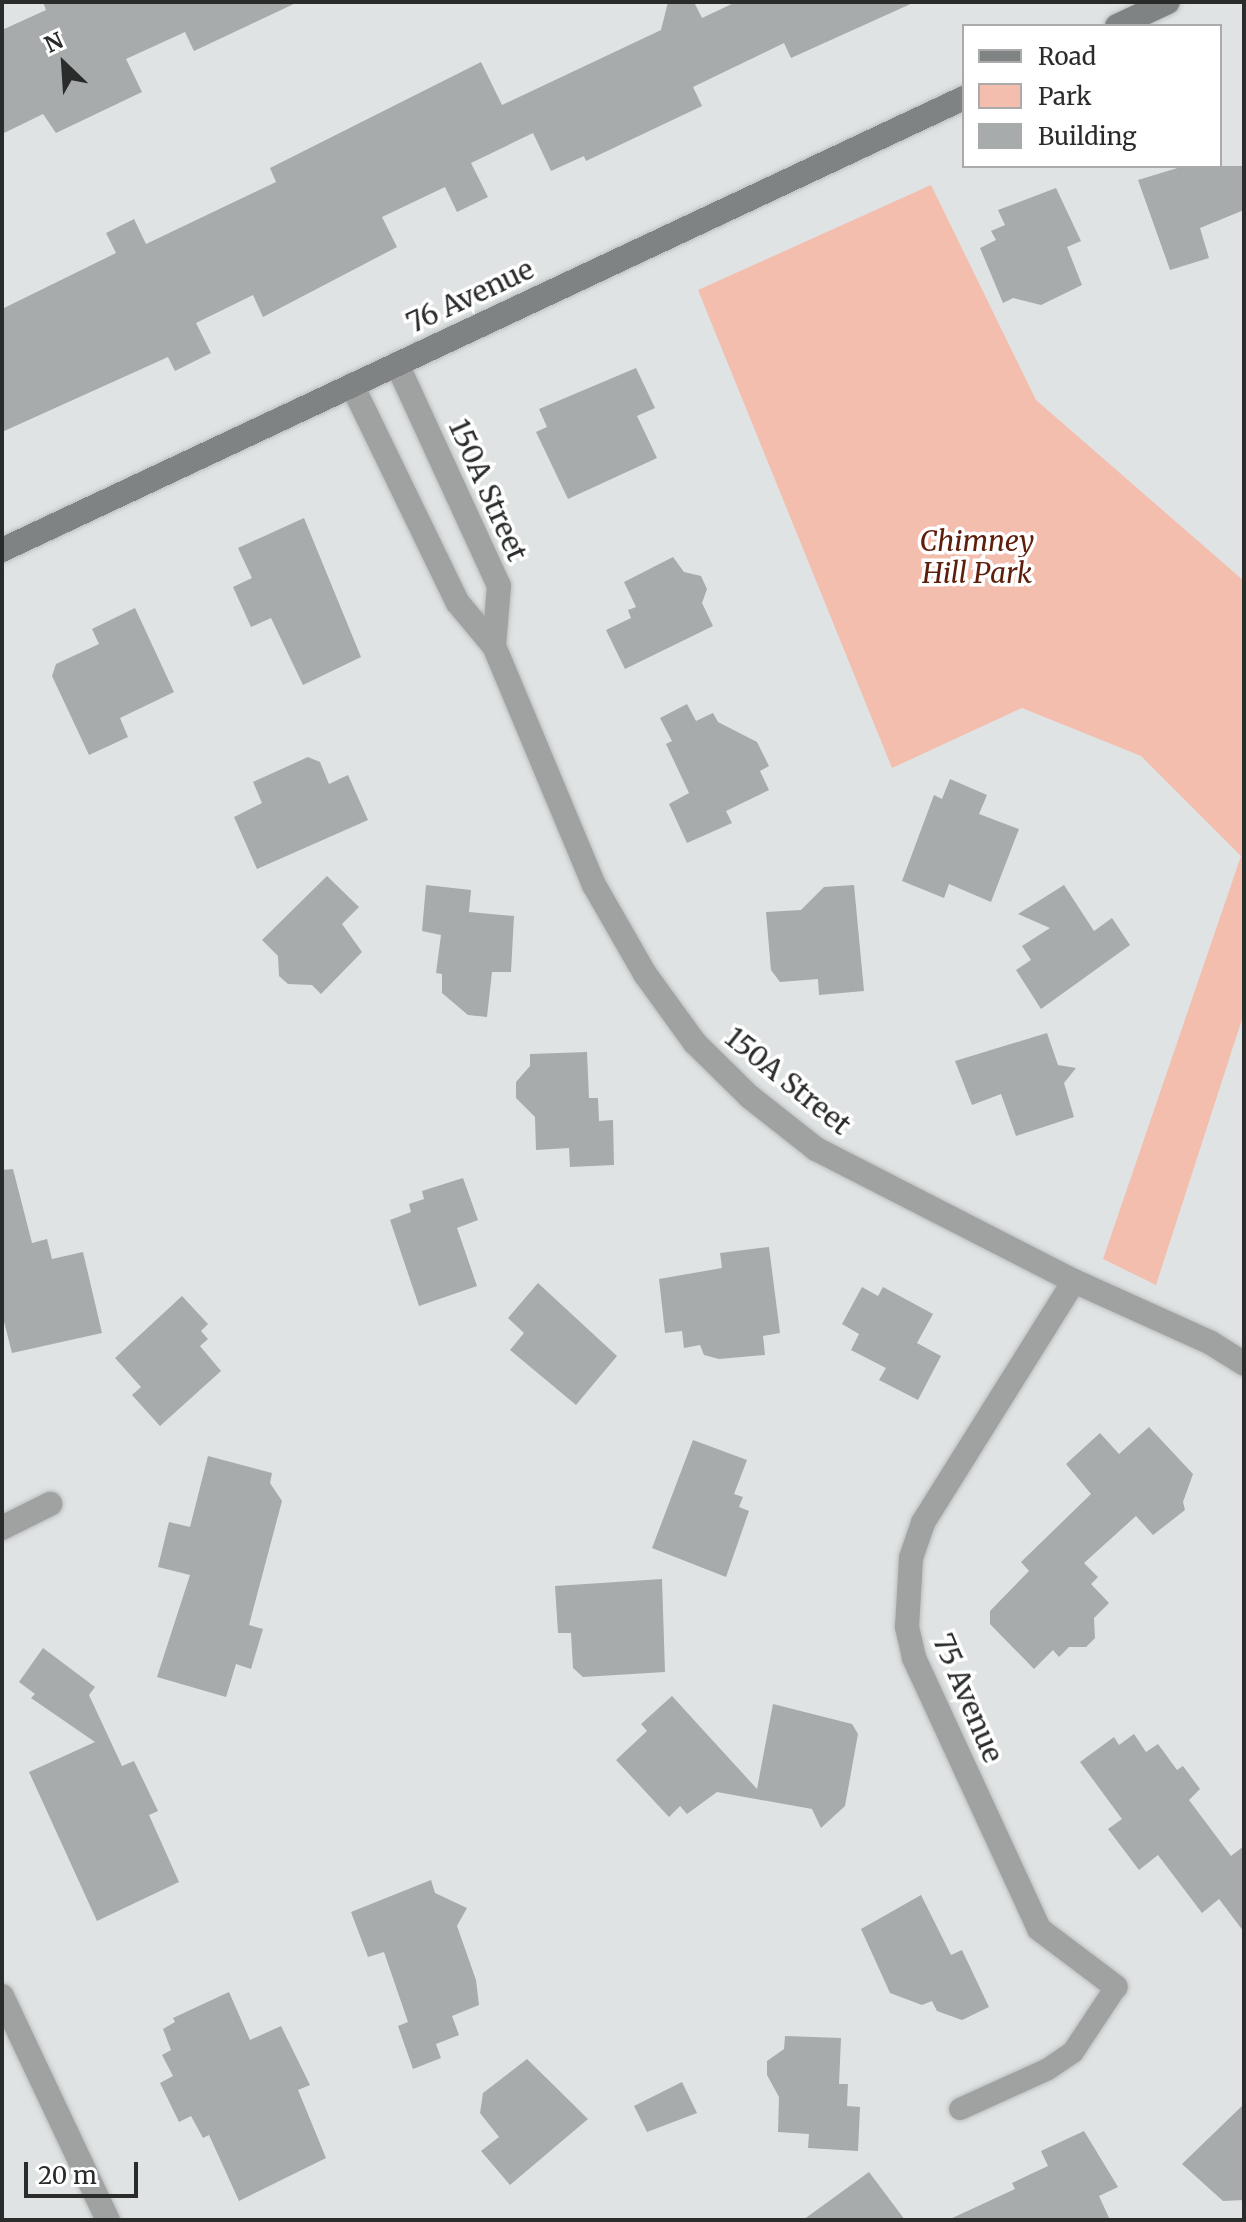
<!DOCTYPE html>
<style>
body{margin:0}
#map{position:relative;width:1246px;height:2222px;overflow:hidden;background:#dfe3e3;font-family:Merriweather,serif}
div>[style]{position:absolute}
.green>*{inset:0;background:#f4beaf}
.building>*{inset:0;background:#a7abab}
.roads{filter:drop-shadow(0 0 2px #bbbebe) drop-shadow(0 0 2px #bbbebe)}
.lane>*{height:22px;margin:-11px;padding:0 11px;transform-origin:11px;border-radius:11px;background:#a0a2a2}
.street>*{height:24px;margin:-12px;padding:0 12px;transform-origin:12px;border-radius:12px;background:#a0a2a2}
.secondary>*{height:24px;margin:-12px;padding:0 12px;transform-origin:12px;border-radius:12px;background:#808383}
span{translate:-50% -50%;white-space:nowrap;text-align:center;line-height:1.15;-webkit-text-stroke:7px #fff;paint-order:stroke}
.street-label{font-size:28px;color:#2a2b2b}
.park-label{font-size:28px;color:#5d1e0c;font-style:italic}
.frame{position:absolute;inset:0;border:4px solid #2a2b2b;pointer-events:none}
.legend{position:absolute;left:962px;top:24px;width:260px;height:144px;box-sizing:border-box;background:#fff;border:2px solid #aaa;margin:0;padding:10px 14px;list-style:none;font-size:24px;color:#2a2b2b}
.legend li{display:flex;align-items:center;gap:16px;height:40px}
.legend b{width:40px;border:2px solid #aaa}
.north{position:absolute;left:24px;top:24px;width:80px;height:80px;-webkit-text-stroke:6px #fff;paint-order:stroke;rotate:335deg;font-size:22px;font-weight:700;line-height:32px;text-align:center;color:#2a2b2b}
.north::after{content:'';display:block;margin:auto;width:28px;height:36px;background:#2a2b2b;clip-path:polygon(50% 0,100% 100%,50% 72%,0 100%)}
.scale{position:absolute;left:24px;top:2162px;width:114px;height:36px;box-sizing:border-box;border:4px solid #2a2b2b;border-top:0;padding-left:10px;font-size:24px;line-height:28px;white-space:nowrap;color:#2a2b2b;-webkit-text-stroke:6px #fff;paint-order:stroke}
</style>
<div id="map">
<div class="green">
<div style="clip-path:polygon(931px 185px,1036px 400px,1244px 581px,1244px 1013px,1156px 1285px,1103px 1259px,1241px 856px,1141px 756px,1022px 708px,892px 768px,698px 290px)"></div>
</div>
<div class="building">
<div style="clip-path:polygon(43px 2px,298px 2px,194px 51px,185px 32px,126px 59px,142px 92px,56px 133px,43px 114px,2px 134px,2px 30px,46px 10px)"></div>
<div style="clip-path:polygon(668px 2px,694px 2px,702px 18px,736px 2px,915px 2px,791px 58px,784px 43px,693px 87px,702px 106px,586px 161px,584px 156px,551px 171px,533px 133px,471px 163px,488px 197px,457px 212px,445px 187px,382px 217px,397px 247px,263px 317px,253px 295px,196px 323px,211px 353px,175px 371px,168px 357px,2px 432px,2px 309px,116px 253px,106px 233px,134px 219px,146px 244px,276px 182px,270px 168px,481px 62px,502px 105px,661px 30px)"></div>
<div style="clip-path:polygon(1184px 166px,1244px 166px,1244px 210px,1200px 228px,1209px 258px,1170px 270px,1138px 180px)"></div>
<div style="clip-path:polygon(1056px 188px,1081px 241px,1067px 247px,1082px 285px,1041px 305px,1013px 298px,1003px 303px,980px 248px,996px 240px,991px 231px,1005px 225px,998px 210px)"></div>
<div style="clip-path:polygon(636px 368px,655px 408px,637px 416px,657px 458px,568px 499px,536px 432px,547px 427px,539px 409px)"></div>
<div style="clip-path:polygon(304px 518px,361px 657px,303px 685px,271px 618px,251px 627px,233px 587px,252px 578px,238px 548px)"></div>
<div style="clip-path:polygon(673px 557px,684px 572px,701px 576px,707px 589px,702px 603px,713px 626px,625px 669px,606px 630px,631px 618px,628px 610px,636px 607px,624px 582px)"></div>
<div style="clip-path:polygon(135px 608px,174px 692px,120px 718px,128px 737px,89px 755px,52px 676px,56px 664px,99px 644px,92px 629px)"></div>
<div style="clip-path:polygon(687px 704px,696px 721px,713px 713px,718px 722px,757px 742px,769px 766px,760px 771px,769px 790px,726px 811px,732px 823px,687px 843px,669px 804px,689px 793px,666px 744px,672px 741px,660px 718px)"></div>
<div style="clip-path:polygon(308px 757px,320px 762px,329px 784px,348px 775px,368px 820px,257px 869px,234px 817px,262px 803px,253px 782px)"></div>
<div style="clip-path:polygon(950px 779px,987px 795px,979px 814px,1019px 829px,991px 902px,949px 884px,944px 898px,902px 881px,934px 795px,942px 799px)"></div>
<div style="clip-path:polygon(327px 876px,359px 907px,342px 924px,362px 952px,321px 994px,312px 985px,288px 984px,279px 976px,278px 956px,262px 940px)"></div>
<div style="clip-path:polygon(426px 885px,471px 890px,469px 912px,514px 916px,511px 972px,492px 972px,487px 1017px,468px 1015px,442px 993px,442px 974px,436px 973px,441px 935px,422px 931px)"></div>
<div style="clip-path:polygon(854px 885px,864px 991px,819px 995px,818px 979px,780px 982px,771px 970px,766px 912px,801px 910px,824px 887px)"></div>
<div style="clip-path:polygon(1064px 885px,1094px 931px,1112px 918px,1130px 945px,1041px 1009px,1016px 970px,1031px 960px,1022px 946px,1050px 928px,1018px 914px)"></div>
<div style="clip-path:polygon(1047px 1033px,1058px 1065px,1076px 1068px,1064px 1083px,1074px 1117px,1016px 1136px,1001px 1094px,972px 1105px,955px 1061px)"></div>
<div style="clip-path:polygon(587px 1052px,589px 1098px,598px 1098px,599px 1121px,613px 1120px,614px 1165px,570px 1167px,569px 1148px,536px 1150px,535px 1117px,516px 1098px,516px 1082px,530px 1066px,530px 1054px)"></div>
<div style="clip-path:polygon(13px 1169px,32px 1243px,47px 1239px,52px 1259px,83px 1252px,102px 1333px,12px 1353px,2px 1314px,2px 1170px)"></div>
<div style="clip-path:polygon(463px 1178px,478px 1220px,457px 1228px,477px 1286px,419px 1306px,390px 1220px,411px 1212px,409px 1204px,424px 1199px,422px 1191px)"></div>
<div style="clip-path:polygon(769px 1247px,780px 1333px,763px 1336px,765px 1355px,719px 1359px,704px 1355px,700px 1345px,684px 1348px,682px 1331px,665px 1333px,659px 1279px,722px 1268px,720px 1253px)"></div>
<div style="clip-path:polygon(538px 1283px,617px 1356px,576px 1405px,510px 1350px,524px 1333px,508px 1318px)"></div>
<div style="clip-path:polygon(862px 1287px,878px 1296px,883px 1287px,933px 1314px,917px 1343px,941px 1356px,918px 1400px,879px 1380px,886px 1368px,851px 1350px,859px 1334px,842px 1324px)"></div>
<div style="clip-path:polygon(182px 1296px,208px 1324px,201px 1331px,208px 1339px,200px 1346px,221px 1371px,160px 1426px,132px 1395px,141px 1387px,115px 1358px)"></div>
<div style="clip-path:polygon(1149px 1427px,1193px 1474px,1183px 1502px,1185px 1510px,1153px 1535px,1136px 1516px,1084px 1563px,1098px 1577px,1091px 1584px,1109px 1603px,1094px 1618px,1095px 1638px,1086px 1647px,1069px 1647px,1059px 1657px,1053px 1650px,1034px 1669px,990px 1624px,990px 1611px,1029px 1571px,1021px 1562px,1091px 1494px,1066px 1464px,1100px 1433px,1119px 1454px)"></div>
<div style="clip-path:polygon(693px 1440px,747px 1460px,734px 1494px,743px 1497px,739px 1507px,749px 1511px,726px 1577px,652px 1548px)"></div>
<div style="clip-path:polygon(208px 1456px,272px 1473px,270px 1483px,282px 1501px,249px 1625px,263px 1629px,251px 1669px,236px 1664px,226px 1697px,157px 1677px,190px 1575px,158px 1567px,169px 1522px,190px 1527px)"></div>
<div style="clip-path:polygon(662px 1579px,665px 1672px,583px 1677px,573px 1668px,571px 1633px,558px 1633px,555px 1586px)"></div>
<div style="clip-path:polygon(43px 1648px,95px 1687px,89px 1695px,122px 1766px,134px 1761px,158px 1811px,149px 1815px,179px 1882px,97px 1921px,29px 1772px,95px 1742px,31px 1698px,35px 1694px,19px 1682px)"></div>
<div style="clip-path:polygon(672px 1696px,757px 1789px,773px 1704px,852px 1724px,858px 1734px,845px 1806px,821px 1828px,812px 1809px,717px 1792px,687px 1814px,680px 1806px,669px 1817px,616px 1760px,647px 1731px,641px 1724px)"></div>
<div style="clip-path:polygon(1134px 1734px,1146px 1752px,1158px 1744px,1177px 1770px,1183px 1766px,1200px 1789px,1189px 1800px,1231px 1856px,1244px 1846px,1244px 1932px,1219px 1899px,1202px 1913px,1158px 1855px,1139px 1870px,1108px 1829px,1122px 1819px,1080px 1762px,1114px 1737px,1119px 1745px)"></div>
<div style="clip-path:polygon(431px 1880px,435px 1893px,467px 1908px,457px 1926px,476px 1980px,479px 2005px,452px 2016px,459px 2035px,436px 2044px,441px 2058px,413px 2069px,398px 2026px,408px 2022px,384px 1952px,368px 1957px,351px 1912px)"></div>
<div style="clip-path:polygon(921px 1895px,951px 1955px,962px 1950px,989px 2007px,962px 2020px,937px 2011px,932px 2001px,922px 2005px,890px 1993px,861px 1929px)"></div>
<div style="clip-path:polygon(229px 1992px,250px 2040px,281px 2026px,310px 2085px,298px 2090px,326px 2158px,239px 2201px,209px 2135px,203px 2138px,191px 2116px,179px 2122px,160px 2083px,173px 2076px,162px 2055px,171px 2050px,163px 2029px,175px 2022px,173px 2018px)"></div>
<div style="clip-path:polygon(785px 2036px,841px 2038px,839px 2084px,848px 2084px,847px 2106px,860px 2107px,858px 2151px,808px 2148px,809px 2134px,778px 2132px,779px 2097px,767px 2075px,767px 2061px,784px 2049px)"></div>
<div style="clip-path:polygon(527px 2059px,588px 2119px,510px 2185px,481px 2151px,499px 2137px,480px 2113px,483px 2093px)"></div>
<div style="clip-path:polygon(682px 2082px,697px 2113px,647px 2132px,634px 2106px)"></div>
<div style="clip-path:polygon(1244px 2104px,1244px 2200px,1223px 2201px,1182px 2164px)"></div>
<div style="clip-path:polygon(1084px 2131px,1118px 2187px,1099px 2196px,1110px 2220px,948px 2220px,1015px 2189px,1012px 2183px,1048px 2166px,1041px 2151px)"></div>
<div style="clip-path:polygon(869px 2172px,905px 2220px,803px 2220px)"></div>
</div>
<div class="roads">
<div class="lane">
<div style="left:960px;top:2109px;width:97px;rotate:-24.4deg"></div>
<div style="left:1048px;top:2069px;width:30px;rotate:-34deg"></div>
<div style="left:1073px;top:2052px;width:78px;rotate:-56.5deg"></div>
</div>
<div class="street">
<div style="left:397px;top:364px;width:244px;rotate:65.3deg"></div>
<div style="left:499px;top:586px;width:60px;rotate:94.8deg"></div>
<div style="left:352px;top:385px;width:242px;rotate:64.1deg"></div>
<div style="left:458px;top:603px;width:56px;rotate:50.1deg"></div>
<div style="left:494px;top:646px;width:259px;rotate:67.3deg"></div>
<div style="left:594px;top:885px;width:103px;rotate:60.2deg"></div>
<div style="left:645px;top:974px;width:85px;rotate:54.1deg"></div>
<div style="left:695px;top:1043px;width:77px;rotate:44.5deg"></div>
<div style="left:750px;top:1097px;width:84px;rotate:38.2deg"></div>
<div style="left:816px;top:1149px;width:290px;rotate:27.1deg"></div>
<div style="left:1074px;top:1281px;width:150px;rotate:24.3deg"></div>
<div style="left:1211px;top:1343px;width:39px;rotate:32deg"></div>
<div style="left:1074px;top:1281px;width:285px;rotate:122deg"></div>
<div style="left:923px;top:1523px;width:37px;rotate:109deg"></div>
<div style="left:911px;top:1558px;width:69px;rotate:93.3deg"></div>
<div style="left:907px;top:1627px;width:32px;rotate:77deg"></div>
<div style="left:914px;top:1658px;width:298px;rotate:65.2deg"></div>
<div style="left:1039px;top:1929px;width:96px;rotate:37deg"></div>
<div style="left:2px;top:1528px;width:54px;rotate:-26.6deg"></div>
<div style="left:2px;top:1996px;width:248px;rotate:64.7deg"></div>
</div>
<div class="secondary">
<div style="left:1117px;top:26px;width:56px;rotate:-25.2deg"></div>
<div style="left:2px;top:550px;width:1063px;rotate:-25.17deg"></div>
</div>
</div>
<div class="street-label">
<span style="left:470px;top:296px;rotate:-25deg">76 Avenue</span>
<span style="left:488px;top:490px;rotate:66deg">150A Street</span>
<span style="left:788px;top:1081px;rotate:39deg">150A Street</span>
<span style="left:968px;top:1698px;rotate:67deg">75 Avenue</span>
</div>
<div class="park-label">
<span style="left:977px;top:557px">Chimney<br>Hill Park</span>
</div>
<div class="frame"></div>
<ul class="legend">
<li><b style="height:10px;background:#808383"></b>Road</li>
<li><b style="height:22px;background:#f4beaf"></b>Park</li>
<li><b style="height:22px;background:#a7abab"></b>Building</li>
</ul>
<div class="north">N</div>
<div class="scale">20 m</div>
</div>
